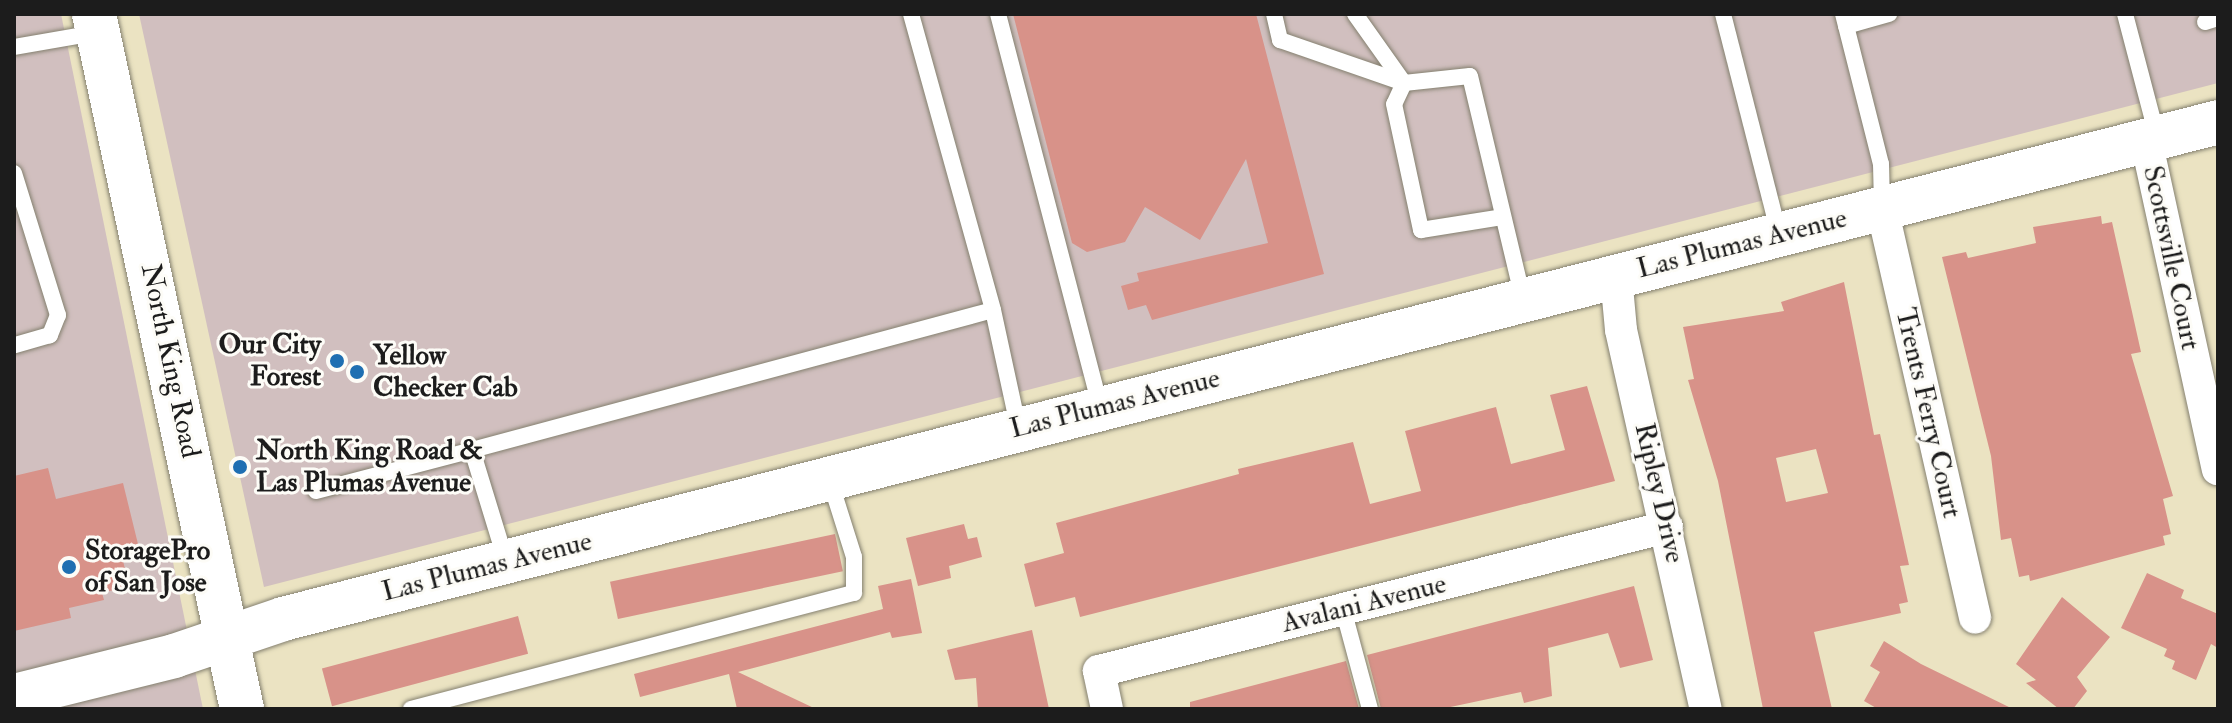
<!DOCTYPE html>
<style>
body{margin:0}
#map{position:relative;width:2232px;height:723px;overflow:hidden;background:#ebe3c2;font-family:"IM FELL Double Pica",serif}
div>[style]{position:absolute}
.industrial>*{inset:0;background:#d1bfbf}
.building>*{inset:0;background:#d89289;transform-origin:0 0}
.roads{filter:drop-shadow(0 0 2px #84806f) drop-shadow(0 0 2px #84806f)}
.lane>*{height:16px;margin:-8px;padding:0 8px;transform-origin:8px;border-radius:8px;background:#fff}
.street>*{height:32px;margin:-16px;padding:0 16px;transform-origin:16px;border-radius:16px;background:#fff}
.secondary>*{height:44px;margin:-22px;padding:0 22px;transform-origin:22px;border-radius:22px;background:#fff}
.dots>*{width:22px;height:22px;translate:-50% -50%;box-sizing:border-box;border:4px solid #fdfcf7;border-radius:50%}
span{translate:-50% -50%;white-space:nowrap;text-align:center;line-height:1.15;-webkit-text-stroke:6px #fdfcf7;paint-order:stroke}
.street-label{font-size:28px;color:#1c1c1c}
.poi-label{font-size:28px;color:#1c1c1c;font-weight:700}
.right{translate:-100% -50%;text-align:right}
.left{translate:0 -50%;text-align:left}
.frame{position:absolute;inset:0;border:16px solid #1c1c1c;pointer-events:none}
</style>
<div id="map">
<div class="industrial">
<div style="clip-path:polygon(14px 14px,61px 14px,203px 709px,14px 709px)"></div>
<div style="clip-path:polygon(139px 14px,2218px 14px,2218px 83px,264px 587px)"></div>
</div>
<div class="building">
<div style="clip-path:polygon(1013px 14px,1256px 14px,1324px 274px,1152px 320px,1146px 305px,1128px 310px,1121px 286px,1139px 281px,1137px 273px,1268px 243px,1246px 159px,1200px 240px,1145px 207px,1125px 242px,1087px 252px,1072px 243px)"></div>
<div style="clip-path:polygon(2101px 216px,2102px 224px,2112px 222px,2141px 352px,2131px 354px,2173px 496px,2163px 499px,2171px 534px,2163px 536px,2165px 545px,2030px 581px,2029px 575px,2019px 577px,2011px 538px,2001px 540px,1991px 456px,1942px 257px,1966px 252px,1968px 258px,2036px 243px,2033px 227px)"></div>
<div style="clip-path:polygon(evenodd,1844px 282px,1874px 435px,1880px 434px,1909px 565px,1900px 566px,1908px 602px,1899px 604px,1901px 613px,1814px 632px,1832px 709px,1763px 709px,1718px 481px,1688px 380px,1694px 379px,1683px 327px,1784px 311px,1781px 302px,1844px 282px,1816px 449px,1828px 493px,1786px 502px,1776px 458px,1816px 449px)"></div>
<div style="clip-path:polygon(1587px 386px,1615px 481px,1080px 617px,1075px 597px,1035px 607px,1024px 564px,1064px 553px,1056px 523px,1239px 474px,1238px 469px,1353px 442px,1370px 504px,1421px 491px,1405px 431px,1496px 407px,1511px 464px,1565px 450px,1550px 395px)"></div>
<div style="clip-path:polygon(48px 468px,56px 499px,123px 483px,138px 544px,120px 548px,129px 586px,102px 593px,104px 600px,69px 608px,71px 618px,14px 631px,14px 476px)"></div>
<div style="clip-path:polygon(964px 524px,968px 539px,977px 537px,982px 557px,949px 566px,951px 578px,918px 586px,906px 538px)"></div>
<div style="left:835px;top:534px;width:38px;height:230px;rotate:78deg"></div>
<div style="clip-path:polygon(2147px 573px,2184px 590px,2181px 598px,2218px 614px,2218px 648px,2211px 644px,2196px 680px,2172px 669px,2175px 661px,2164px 656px,2167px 649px,2121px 628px)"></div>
<div style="clip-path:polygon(911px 579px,922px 633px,892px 638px,890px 632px,738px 672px,816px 709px,737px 709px,729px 674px,640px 697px,634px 674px,883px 609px,878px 586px)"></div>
<div style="clip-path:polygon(1634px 586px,1653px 660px,1620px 668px,1608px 633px,1548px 648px,1552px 696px,1524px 703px,1521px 692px,1441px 709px,1381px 709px,1367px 655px)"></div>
<div style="clip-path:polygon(2062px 597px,2110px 637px,2077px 677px,2087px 691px,2073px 709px,2059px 709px,2026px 683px,2036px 680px,2016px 664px)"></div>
<div style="left:518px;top:616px;width:39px;height:203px;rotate:75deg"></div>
<div style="clip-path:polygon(1032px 630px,1049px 709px,978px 709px,976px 678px,955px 680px,947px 650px)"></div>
<div style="clip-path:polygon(1884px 641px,1921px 664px,2013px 709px,1878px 709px,1864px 701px,1880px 672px,1870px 666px)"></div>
<div style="clip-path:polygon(1346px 661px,1359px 709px,1190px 709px,1190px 702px)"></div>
</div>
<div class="roads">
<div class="lane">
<div style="left:911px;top:14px;width:307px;rotate:74.5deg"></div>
<div style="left:998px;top:14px;width:405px;rotate:75.4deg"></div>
<div style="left:1274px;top:14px;width:27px;rotate:77deg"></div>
<div style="left:1280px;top:40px;width:131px;rotate:19.1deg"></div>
<div style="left:1404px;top:83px;width:23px;rotate:115deg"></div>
<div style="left:1394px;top:104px;width:129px;rotate:77.9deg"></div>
<div style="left:1421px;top:230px;width:82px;rotate:-9.1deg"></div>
<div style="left:1355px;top:14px;width:85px;rotate:54.6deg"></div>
<div style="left:1404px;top:83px;width:66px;rotate:-6.1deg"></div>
<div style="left:1470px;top:76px;width:228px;rotate:76.6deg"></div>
<div style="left:1723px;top:14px;width:226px;rotate:75.7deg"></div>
<div style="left:1843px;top:14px;width:155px;rotate:75.8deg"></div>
<div style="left:1881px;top:164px;width:42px;rotate:88.6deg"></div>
<div style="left:2125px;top:14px;width:126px;rotate:75.3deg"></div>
<div style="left:2205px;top:22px;width:14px;rotate:-17deg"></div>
<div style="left:1846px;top:26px;width:45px;rotate:-15.6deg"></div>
<div style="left:14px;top:47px;width:82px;rotate:-9.8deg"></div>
<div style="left:14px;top:173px;width:149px;rotate:72.8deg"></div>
<div style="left:58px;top:315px;width:22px;rotate:112deg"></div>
<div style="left:50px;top:335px;width:37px;rotate:164deg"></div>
<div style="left:472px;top:450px;width:539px;rotate:-15.04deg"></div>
<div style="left:993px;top:310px;width:119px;rotate:77.8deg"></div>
<div style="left:316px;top:491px;width:161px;rotate:-14.7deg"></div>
<div style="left:472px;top:450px;width:116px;rotate:73deg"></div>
<div style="left:1343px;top:609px;width:104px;rotate:74.9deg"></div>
<div style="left:411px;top:709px;width:458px;rotate:-14.7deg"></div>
<div style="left:854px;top:593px;width:36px;rotate:-90deg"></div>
<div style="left:854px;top:557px;width:80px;rotate:-107.5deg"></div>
</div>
<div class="street">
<div style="left:2146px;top:140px;width:337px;rotate:77.7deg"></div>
<div style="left:1882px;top:208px;width:420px;rotate:77.2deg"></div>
<div style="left:1616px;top:276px;width:54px;rotate:84.7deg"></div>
<div style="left:1621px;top:330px;width:388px;rotate:77.4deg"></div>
<div style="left:1107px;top:709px;width:39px;rotate:-102deg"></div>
<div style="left:1099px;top:671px;width:586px;rotate:-14.23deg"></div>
</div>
<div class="secondary">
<div style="left:94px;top:14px;width:711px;rotate:77.98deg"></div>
<div style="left:14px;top:696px;width:165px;rotate:-14deg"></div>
<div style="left:174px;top:656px;width:115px;rotate:-18.7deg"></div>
<div style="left:283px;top:619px;width:1998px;rotate:-14.4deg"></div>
</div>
</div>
<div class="dots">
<div style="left:337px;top:361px;background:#1f6fb2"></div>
<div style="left:357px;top:372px;background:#1f6fb2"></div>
<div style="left:240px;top:467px;background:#1f6fb2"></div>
<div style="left:69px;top:567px;background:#1f6fb2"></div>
</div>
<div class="street-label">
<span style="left:1742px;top:244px;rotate:-14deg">Las Plumas Avenue</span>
<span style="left:2171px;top:258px;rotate:78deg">Scottsville Court</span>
<span style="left:170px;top:361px;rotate:78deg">North King Road</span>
<span style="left:1115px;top:404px;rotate:-14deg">Las Plumas Avenue</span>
<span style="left:1928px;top:413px;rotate:77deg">Trents Ferry Court</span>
<span style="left:1659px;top:493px;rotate:77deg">Ripley Drive</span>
<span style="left:487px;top:567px;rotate:-14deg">Las Plumas Avenue</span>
<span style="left:1364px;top:604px;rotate:-14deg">Avalani Avenue</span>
</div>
<div class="poi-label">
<span class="right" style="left:321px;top:361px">Our City<br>Forest</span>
<span class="left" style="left:373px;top:372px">Yellow<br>Checker Cab</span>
<span class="left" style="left:256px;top:467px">North King Road &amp;<br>Las Plumas Avenue</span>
<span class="left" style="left:85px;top:567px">StoragePro<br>of San Jose</span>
</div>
<div class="frame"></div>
</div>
